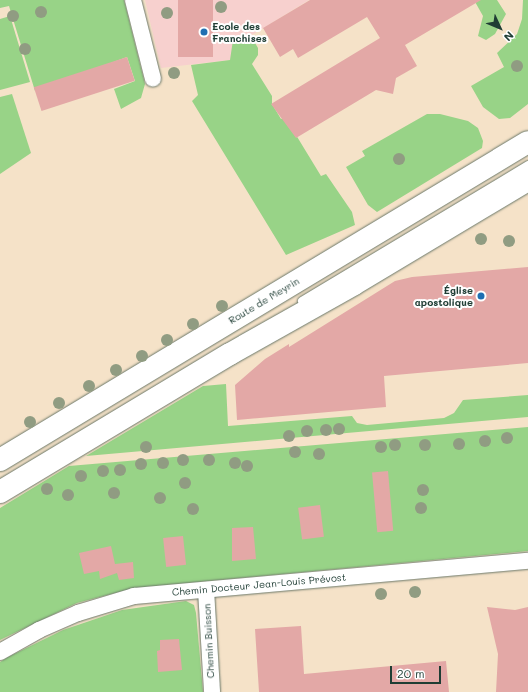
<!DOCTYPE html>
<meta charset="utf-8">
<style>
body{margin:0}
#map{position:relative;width:528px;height:692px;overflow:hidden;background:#f5e2c8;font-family:Mali,sans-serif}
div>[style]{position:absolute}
.built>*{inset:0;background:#f7d0ce}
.green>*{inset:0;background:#98d387}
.building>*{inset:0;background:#e3a8a6;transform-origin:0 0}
.roads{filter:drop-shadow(0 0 1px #6a7768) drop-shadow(0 0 1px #6a7768)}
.lane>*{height:8px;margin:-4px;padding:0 4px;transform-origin:4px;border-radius:4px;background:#fff}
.street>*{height:16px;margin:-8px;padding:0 8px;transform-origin:8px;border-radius:8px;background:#fff}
.primary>*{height:22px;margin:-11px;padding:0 11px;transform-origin:11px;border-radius:11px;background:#fff}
.trees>*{width:12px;height:12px;margin:-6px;border-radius:50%;background:#909c82}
.dots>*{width:11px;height:11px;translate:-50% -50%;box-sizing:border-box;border:2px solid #fff;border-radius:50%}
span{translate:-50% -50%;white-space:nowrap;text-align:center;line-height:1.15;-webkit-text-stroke:4px #fff;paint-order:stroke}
.poi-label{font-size:10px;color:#1f3d34;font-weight:700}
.left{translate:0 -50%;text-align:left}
.right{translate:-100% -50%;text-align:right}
.street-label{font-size:10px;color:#1f3d34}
.north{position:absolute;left:480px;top:8px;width:40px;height:40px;-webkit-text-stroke:3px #fff;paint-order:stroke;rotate:134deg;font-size:11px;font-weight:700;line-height:16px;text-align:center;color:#1f3d34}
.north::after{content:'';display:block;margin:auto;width:14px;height:18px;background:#1f3d34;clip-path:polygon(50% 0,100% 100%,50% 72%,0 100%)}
.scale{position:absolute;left:390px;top:666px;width:51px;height:18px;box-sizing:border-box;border:2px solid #1f3d34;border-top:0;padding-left:5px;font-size:12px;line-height:14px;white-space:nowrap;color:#1f3d34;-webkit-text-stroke:3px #fff;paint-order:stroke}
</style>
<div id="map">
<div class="built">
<div style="clip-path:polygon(145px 0,309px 0,247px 38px,230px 60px,161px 68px)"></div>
</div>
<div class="green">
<div style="clip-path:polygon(0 0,124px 0,145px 84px,141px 98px,121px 109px,114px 89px,135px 81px,127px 57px,35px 91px,9px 6px,0 8px)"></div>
<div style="clip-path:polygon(474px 0,497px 0,506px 14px,495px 34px,486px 40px,478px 36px,483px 16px)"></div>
<div style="clip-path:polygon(523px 0,528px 0,528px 104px,510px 118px,499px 119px,483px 107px,471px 86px,504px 67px,497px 53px,517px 34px,522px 19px)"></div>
<div style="clip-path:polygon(10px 16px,30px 82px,0 90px,0 19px)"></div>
<div style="clip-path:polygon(251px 36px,258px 48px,258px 55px,252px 64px,272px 96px,272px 104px,281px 119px,285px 117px,321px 176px,326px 174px,352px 212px,355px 225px,286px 255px,192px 101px,198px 95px,191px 65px,230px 60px,233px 40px)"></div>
<div style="clip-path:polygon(12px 94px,31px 153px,0 174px,0 97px)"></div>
<div style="clip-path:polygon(427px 114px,440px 114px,468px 121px,478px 128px,483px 141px,482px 148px,377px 212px,368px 205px,346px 167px,365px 156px,362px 151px)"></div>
<div style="clip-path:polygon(226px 384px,228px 426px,352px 416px,357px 423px,367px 425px,444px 418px,454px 413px,463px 400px,528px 395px,528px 417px,86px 456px,203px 386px)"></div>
<div style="clip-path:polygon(528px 427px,528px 551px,134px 588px,77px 603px,0 640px,0 508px,69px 466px)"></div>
<div style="clip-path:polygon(186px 601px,194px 605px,196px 613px,203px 692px,0 692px,0 662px,8px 657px,63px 630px,122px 610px)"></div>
</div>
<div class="building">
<div style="left:178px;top:0;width:35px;height:57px"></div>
<div style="clip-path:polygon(310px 0,481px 0,405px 45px,417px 66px,396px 78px,393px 94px,376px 90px,296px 138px,271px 104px,380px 38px,367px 17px,298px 58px,293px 49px,280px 57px,263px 28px)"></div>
<div style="left:127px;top:57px;width:25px;height:98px;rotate:72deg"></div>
<div style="clip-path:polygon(528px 267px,528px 363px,384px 376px,386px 407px,237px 420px,235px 385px,265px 359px,289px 344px,289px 347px,395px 281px,412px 277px)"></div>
<div style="left:388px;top:471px;width:60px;height:16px;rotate:85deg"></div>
<div style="left:320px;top:505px;width:32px;height:22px;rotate:83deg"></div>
<div style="clip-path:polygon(253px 527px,256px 559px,232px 561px,232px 528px)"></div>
<div style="left:183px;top:536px;width:29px;height:20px;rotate:84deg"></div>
<div style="clip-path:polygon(111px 546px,115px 564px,133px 562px,134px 578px,119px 580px,117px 573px,100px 579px,99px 571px,84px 574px,79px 553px)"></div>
<div style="clip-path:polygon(487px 607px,515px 610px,528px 607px,528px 692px,496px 692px,498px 654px)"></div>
<div style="clip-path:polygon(301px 626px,304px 674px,446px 661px,449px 692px,259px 692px,255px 629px)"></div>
<div style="clip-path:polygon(179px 639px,182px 670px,158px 672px,157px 651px,160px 650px,160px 640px)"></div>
</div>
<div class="roads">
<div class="lane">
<div style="left:302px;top:301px;width:264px;rotate:-31deg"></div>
</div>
<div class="street">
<div style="left:133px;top:0;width:81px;rotate:75.8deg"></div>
<div style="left:206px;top:590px;width:102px;rotate:86.6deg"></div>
<div style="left:0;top:652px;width:45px;rotate:-29.4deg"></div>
<div style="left:39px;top:630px;width:43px;rotate:-23.6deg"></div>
<div style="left:78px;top:613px;width:59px;rotate:-16.9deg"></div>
<div style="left:134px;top:596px;width:396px;rotate:-5.1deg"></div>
</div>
<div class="primary">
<div style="left:0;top:460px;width:616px;rotate:-31.06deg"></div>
<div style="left:0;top:492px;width:268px;rotate:-31deg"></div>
<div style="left:230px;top:354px;width:142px;rotate:-29.4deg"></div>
<div style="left:354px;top:284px;width:203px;rotate:-30.9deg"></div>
</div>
</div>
<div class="trees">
<div style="left:221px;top:7px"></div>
<div style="left:41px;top:12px"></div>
<div style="left:167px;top:13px"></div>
<div style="left:13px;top:16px"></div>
<div style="left:25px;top:49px"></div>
<div style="left:517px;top:66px"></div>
<div style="left:174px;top:73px"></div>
<div style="left:399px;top:159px"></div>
<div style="left:481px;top:239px"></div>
<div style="left:509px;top:241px"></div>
<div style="left:222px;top:306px"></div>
<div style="left:193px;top:324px"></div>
<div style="left:167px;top:340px"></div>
<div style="left:142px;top:356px"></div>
<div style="left:116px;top:370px"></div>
<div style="left:89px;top:386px"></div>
<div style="left:59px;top:403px"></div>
<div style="left:30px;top:422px"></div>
<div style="left:339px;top:429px"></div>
<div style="left:326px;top:430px"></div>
<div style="left:307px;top:431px"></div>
<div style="left:289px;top:436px"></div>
<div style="left:507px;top:438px"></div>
<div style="left:485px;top:441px"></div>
<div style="left:459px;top:444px"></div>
<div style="left:395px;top:445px"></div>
<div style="left:425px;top:445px"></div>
<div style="left:146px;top:447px"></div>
<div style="left:381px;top:447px"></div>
<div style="left:295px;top:452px"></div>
<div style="left:319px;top:454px"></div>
<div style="left:183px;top:460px"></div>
<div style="left:209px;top:460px"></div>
<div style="left:163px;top:463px"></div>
<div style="left:235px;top:463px"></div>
<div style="left:141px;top:464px"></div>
<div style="left:247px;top:466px"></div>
<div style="left:120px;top:470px"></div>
<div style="left:103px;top:471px"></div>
<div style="left:81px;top:476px"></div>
<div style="left:185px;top:483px"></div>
<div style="left:47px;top:489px"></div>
<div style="left:423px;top:490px"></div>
<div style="left:114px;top:493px"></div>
<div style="left:68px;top:495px"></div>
<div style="left:160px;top:498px"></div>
<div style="left:421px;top:508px"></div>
<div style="left:193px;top:509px"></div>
<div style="left:415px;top:592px"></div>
<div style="left:381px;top:594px"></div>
</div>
<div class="dots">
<div style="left:204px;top:32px;background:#1f6fb2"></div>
<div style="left:481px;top:296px;background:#1f6fb2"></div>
</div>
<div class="poi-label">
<span class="left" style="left:212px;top:32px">Ecole des<br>Franchises</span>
<span class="right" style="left:473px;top:296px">Église<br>apostolique</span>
</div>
<div class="street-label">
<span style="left:264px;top:301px;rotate:-31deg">Route de Meyrin</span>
<span style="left:259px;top:585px;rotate:-5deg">Chemin Docteur Jean-Louis Prévost</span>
<span style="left:209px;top:641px;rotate:-93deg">Chemin Buisson</span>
</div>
<div class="north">N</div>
<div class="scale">20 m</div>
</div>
